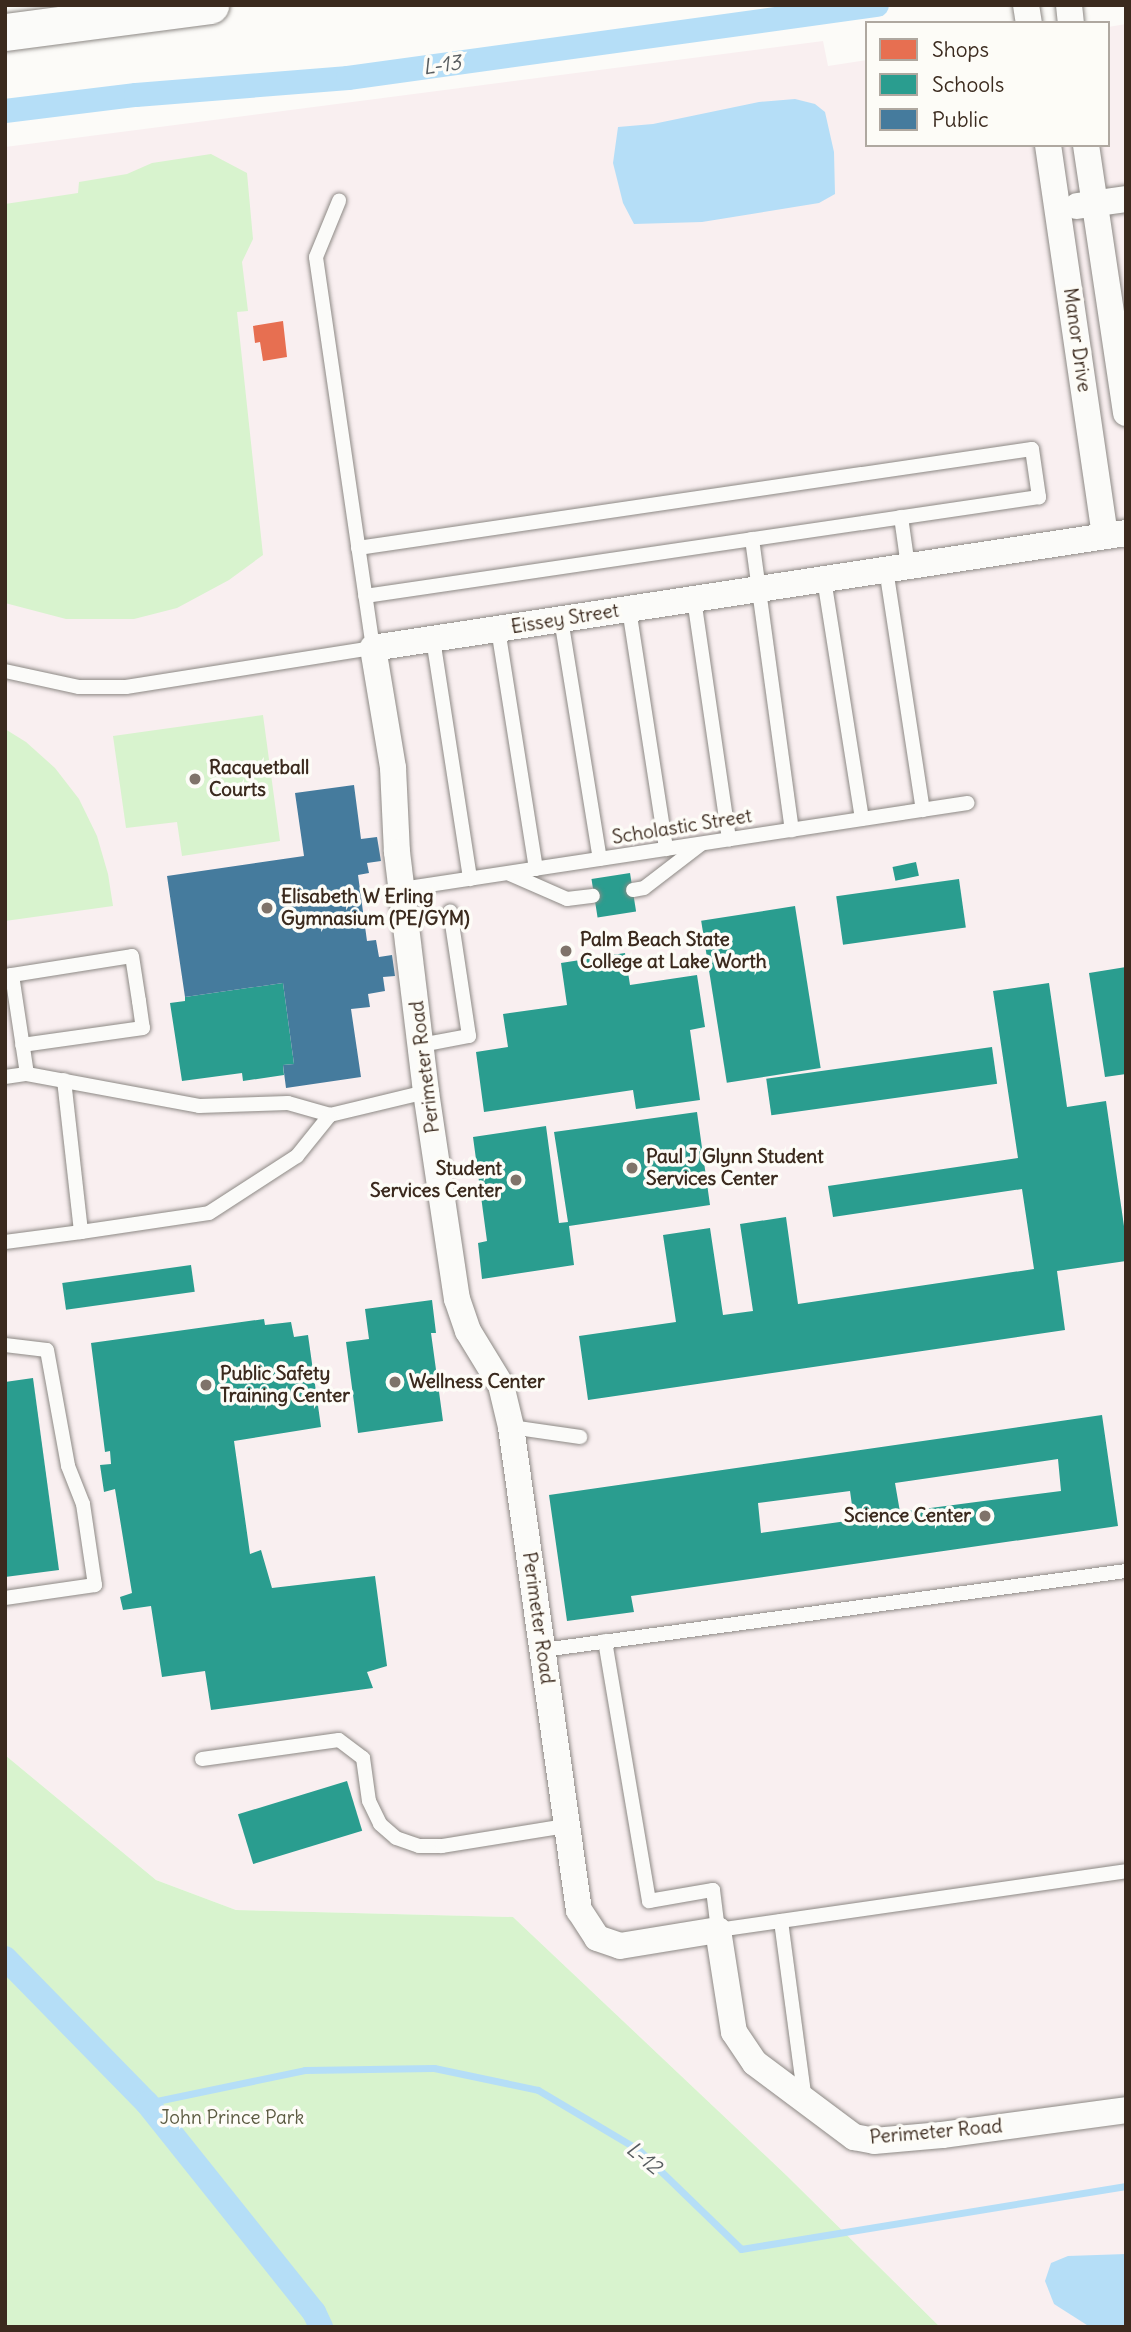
<!DOCTYPE html>
<style>
body{margin:0}
#map{position:relative;width:1131px;height:2332px;overflow:hidden;background:#fcfbf8;font-family:Delius,sans-serif}
div>[style]{position:absolute}
.built>*{inset:0;background:#f9eff0}
.green>*{inset:0;background:#d8f3ce}
.water>*{inset:0;background:#b5def7}
.shops>*{inset:0;background:#e76f51}
.schools>*{inset:0;background:#2a9d8f;transform-origin:0 0}
.public>*{inset:0;background:#457b9d}
.stream>*{height:7px;margin:-3.5px;padding:0 3.5px;transform-origin:3.5px;border-radius:3.5px;background:#b5def7}
.canal>*{height:24px;margin:-12px;padding:0 12px;transform-origin:12px;border-radius:12px;background:#b5def7}
.roads{filter:drop-shadow(0 0 2px #8d8985) drop-shadow(0 0 2px #8d8985)}
.lane>*{height:14px;margin:-7px;padding:0 7px;transform-origin:7px;border-radius:7px;background:#fbfbf9}
.street>*{height:26px;margin:-13px;padding:0 13px;transform-origin:13px;border-radius:13px;background:#fbfbf9}
.secondary>*{height:37px;margin:-18.5px;padding:0 18.5px;transform-origin:18.5px;border-radius:18.5px;background:#fbfbf9}
.dots>*{width:19px;height:19px;translate:-50% -50%;box-sizing:border-box;border:4px solid #fdfcf7;border-radius:50%}
span{translate:-50% -50%;white-space:nowrap;text-align:center;line-height:1.15;-webkit-text-stroke:7px #fdfcf7;paint-order:stroke}
.street-label{font-size:19px;color:#3b2a1e}
.poi-label{font-size:19px;color:#3b2a1e;font-weight:700}
.left{translate:0 -50%;text-align:left}
.right{translate:-100% -50%;text-align:right}
.park-label{font-size:19px;color:#5b5a41}
.water-label{font-size:21px;color:#575c5f;font-style:italic}
.frame{position:absolute;inset:0;border:7px solid #3b2a1e;pointer-events:none}
.legend{position:absolute;left:865px;top:21px;width:245px;height:126px;box-sizing:border-box;background:#fdfcf7;border:2px solid #afa8a0;margin:0;padding:9px 12px;list-style:none;font-size:21px;color:#3b2a1e}
.legend li{display:flex;align-items:center;gap:14px;height:35px}
.legend b{width:35px;border:2px solid #afa8a0}
</style>
<div id="map">
<div class="built">
<div style="clip-path:polygon(1126px 24px,1126px 2327px,940px 2327px,786px 2175px,513px 1917px,236px 1910px,156px 1880px,5px 1755px,5px 147px,823px 41px,828px 66px,867px 60px,867px 145px,1108px 145px,1108px 27px)"></div>
</div>
<div class="green">
<div style="clip-path:polygon(211px 154px,247px 173px,253px 239px,242px 262px,248px 311px,237px 312px,263px 555px,229px 580px,177px 608px,134px 619px,66px 619px,5px 603px,5px 204px,78px 193px,79px 182px,127px 174px,152px 163px)"></div>
<div style="clip-path:polygon(263px 715px,280px 841px,182px 856px,177px 822px,126px 828px,113px 736px)"></div>
<div style="clip-path:polygon(5px 729px,26px 742px,55px 768px,79px 799px,97px 836px,108px 874px,113px 906px,5px 921px)"></div>
<div style="clip-path:polygon(5px 1755px,156px 1880px,236px 1910px,513px 1917px,786px 2175px,940px 2327px,5px 2327px)"></div>
</div>
<div class="water">
<div style="clip-path:polygon(795px 99px,815px 104px,825px 112px,834px 152px,835px 194px,819px 203px,702px 222px,634px 224px,623px 203px,613px 163px,618px 127px,653px 124px,759px 102px)"></div>
<div style="clip-path:polygon(1126px 2254px,1126px 2327px,1090px 2327px,1054px 2304px,1045px 2281px,1051px 2263px,1068px 2256px)"></div>
</div>
<div class="shops">
<div style="clip-path:polygon(283px 321px,287px 357px,263px 361px,260px 342px,255px 343px,253px 326px)"></div>
</div>
<div class="schools">
<div style="left:916px;top:862px;width:14px;height:24px;rotate:78deg"></div>
<div style="left:630px;top:873px;width:39px;height:39px;rotate:81deg"></div>
<div style="left:959px;top:879px;width:49px;height:124px;rotate:82deg"></div>
<div style="left:795px;top:906px;width:164px;height:95px;rotate:81deg"></div>
<div style="clip-path:polygon(625px 953px,630px 985px,697px 975px,705px 1027px,690px 1030px,700px 1100px,636px 1109px,633px 1090px,484px 1112px,476px 1052px,508px 1047px,503px 1014px,567px 1005px,561px 963px)"></div>
<div style="clip-path:polygon(1126px 967px,1126px 1074px,1105px 1077px,1089px 973px)"></div>
<div style="clip-path:polygon(283px 983px,294px 1064px,283px 1065px,284px 1075px,243px 1081px,242px 1073px,182px 1081px,170px 1003px,185px 1001px,185px 997px)"></div>
<div style="clip-path:polygon(1049px 983px,1067px 1107px,1106px 1101px,1126px 1240px,1126px 1261px,1057px 1271px,1065px 1330px,588px 1400px,579px 1336px,676px 1322px,663px 1235px,710px 1228px,723px 1315px,753px 1311px,740px 1224px,786px 1217px,798px 1304px,1034px 1269px,1022px 1189px,833px 1217px,828px 1186px,1018px 1158px,993px 991px)"></div>
<div style="left:992px;top:1047px;width:37px;height:228px;rotate:82deg"></div>
<div style="clip-path:polygon(697px 1112px,710px 1205px,569px 1226px,574px 1265px,482px 1279px,478px 1243px,487px 1241px,473px 1137px,546px 1126px,559px 1223px,568px 1222px,554px 1132px)"></div>
<div style="left:191px;top:1265px;width:27px;height:130px;rotate:82deg"></div>
<div style="clip-path:polygon(432px 1300px,436px 1333px,431px 1333px,443px 1421px,358px 1433px,346px 1342px,369px 1339px,365px 1309px)"></div>
<div style="clip-path:polygon(264px 1319px,265px 1325px,291px 1322px,294px 1337px,308px 1335px,321px 1427px,234px 1441px,250px 1554px,261px 1550px,272px 1588px,375px 1576px,387px 1666px,367px 1672px,373px 1688px,211px 1710px,205px 1671px,162px 1677px,151px 1606px,123px 1610px,120px 1597px,132px 1593px,115px 1489px,104px 1492px,100px 1465px,111px 1464px,110px 1451px,105px 1452px,91px 1343px)"></div>
<div style="clip-path:polygon(33px 1378px,59px 1570px,5px 1577px,5px 1382px)"></div>
<div style="clip-path:polygon(evenodd,1102px 1415px,1118px 1526px,631px 1596px,634px 1612px,567px 1621px,549px 1495px,1102px 1415px,1058px 1459px,1061px 1491px,900px 1512px,895px 1483px,1058px 1459px,1102px 1415px,850px 1491px,854px 1520px,761px 1533px,758px 1503px,850px 1491px)"></div>
<div style="left:347px;top:1781px;width:52px;height:114px;rotate:73deg"></div>
</div>
<div class="public">
<div style="clip-path:polygon(354px 785px,361px 839px,377px 837px,381px 861px,367px 863px,369px 873px,358px 875px,367px 941px,376px 940px,379px 957px,392px 955px,395px 976px,383px 977px,385px 991px,368px 994px,370px 1007px,351px 1009px,361px 1077px,286px 1088px,283px 1065px,294px 1064px,283px 983px,185px 997px,167px 876px,304px 856px,295px 793px)"></div>
</div>
<div class="stream">
<div style="left:147px;top:2103px;width:161px;rotate:-11.8deg"></div>
<div style="left:305px;top:2070px;width:129px;rotate:-0.9deg"></div>
<div style="left:434px;top:2068px;width:106px;rotate:11.9deg"></div>
<div style="left:538px;top:2090px;width:117px;rotate:30.7deg"></div>
<div style="left:639px;top:2150px;width:142px;rotate:44.1deg"></div>
<div style="left:741px;top:2249px;width:390px;rotate:-9.3deg"></div>
</div>
<div class="canal">
<div style="left:5px;top:111px;width:132px;rotate:-7deg"></div>
<div style="left:136px;top:95px;width:213px;rotate:-4.6deg"></div>
<div style="left:348px;top:78px;width:534px;rotate:-7.86deg"></div>
<div style="left:5px;top:1958px;width:203px;rotate:45.6deg"></div>
<div style="left:147px;top:2103px;width:268px;rotate:51.4deg"></div>
<div style="left:314px;top:2312px;width:17px;rotate:65deg"></div>
</div>
<div class="roads">
<div class="lane">
<div style="left:901px;top:517px;width:49px;rotate:81.9deg"></div>
<div style="left:752px;top:539px;width:294px;rotate:82.2deg"></div>
<div style="left:358px;top:548px;width:681px;rotate:-8.36deg"></div>
<div style="left:1032px;top:449px;width:49px;rotate:81.7deg"></div>
<div style="left:1039px;top:497px;width:681px;rotate:171.64deg"></div>
<div style="left:886px;top:569px;width:244px;rotate:81.3deg"></div>
<div style="left:824px;top:579px;width:243px;rotate:81deg"></div>
<div style="left:694px;top:599px;width:243px;rotate:81.7deg"></div>
<div style="left:629px;top:609px;width:243px;rotate:81.2deg"></div>
<div style="left:561px;top:619px;width:243px;rotate:80.8deg"></div>
<div style="left:498px;top:629px;width:243px;rotate:81deg"></div>
<div style="left:433px;top:639px;width:243px;rotate:81.2deg"></div>
<div style="left:5px;top:671px;width:76px;rotate:12.2deg"></div>
<div style="left:79px;top:687px;width:47px"></div>
<div style="left:126px;top:687px;width:250px;rotate:-9deg"></div>
<div style="left:373px;top:648px;width:395px;rotate:-98.3deg"></div>
<div style="left:316px;top:257px;width:61px;rotate:-67.7deg"></div>
<div style="left:510px;top:874px;width:62px;rotate:23.7deg"></div>
<div style="left:567px;top:899px;width:26px;rotate:-7deg"></div>
<div style="left:402px;top:889px;width:572px;rotate:-8.65deg"></div>
<div style="left:633px;top:890px;width:11px;rotate:-10deg"></div>
<div style="left:644px;top:888px;width:71px;rotate:-37.5deg"></div>
<div style="left:12px;top:975px;width:121px;rotate:-9deg"></div>
<div style="left:132px;top:956px;width:46px;rotate:81.2deg"></div>
<div style="left:139px;top:1001px;width:27px;rotate:82deg"></div>
<div style="left:143px;top:1028px;width:122px;rotate:172deg"></div>
<div style="left:5px;top:976px;width:7px;rotate:-8deg"></div>
<div style="left:12px;top:975px;width:100px;rotate:81.4deg"></div>
<div style="left:27px;top:1074px;width:175px;rotate:10.5deg"></div>
<div style="left:199px;top:1106px;width:89px;rotate:-1.9deg"></div>
<div style="left:288px;top:1103px;width:44px;rotate:15.9deg"></div>
<div style="left:330px;top:1115px;width:99px;rotate:-13.5deg"></div>
<div style="left:421px;top:1045px;width:49px;rotate:-10.6deg"></div>
<div style="left:469px;top:1036px;width:126px;rotate:-98.6deg"></div>
<div style="left:5px;top:1077px;width:22px;rotate:-8deg"></div>
<div style="left:64px;top:1080px;width:153px;rotate:83.6deg"></div>
<div style="left:81px;top:1232px;width:129px;rotate:-8.4deg"></div>
<div style="left:209px;top:1213px;width:105px;rotate:-32.9deg"></div>
<div style="left:297px;top:1156px;width:53px;rotate:-51.2deg"></div>
<div style="left:5px;top:1242px;width:77px;rotate:-7.5deg"></div>
<div style="left:5px;top:1345px;width:42px;rotate:6.8deg"></div>
<div style="left:47px;top:1350px;width:118px;rotate:79.7deg"></div>
<div style="left:68px;top:1466px;width:41px;rotate:68.5deg"></div>
<div style="left:83px;top:1504px;width:82px;rotate:81.6deg"></div>
<div style="left:95px;top:1585px;width:91px;rotate:171.8deg"></div>
<div style="left:511px;top:1427px;width:70px;rotate:8.2deg"></div>
<div style="left:605px;top:1641px;width:264px;rotate:80.4deg"></div>
<div style="left:649px;top:1901px;width:65px;rotate:-9.8deg"></div>
<div style="left:713px;top:1890px;width:40px;rotate:82.9deg"></div>
<div style="left:718px;top:1930px;width:412px;rotate:-8.2deg"></div>
<div style="left:543px;top:1650px;width:588px;rotate:-7.72deg"></div>
<div style="left:202px;top:1759px;width:138px;rotate:-7.9deg"></div>
<div style="left:339px;top:1740px;width:30px;rotate:37deg"></div>
<div style="left:363px;top:1758px;width:43px;rotate:82.1deg"></div>
<div style="left:369px;top:1801px;width:25px;rotate:64deg"></div>
<div style="left:380px;top:1824px;width:21px;rotate:41deg"></div>
<div style="left:396px;top:1838px;width:24px;rotate:19deg"></div>
<div style="left:419px;top:1846px;width:23px"></div>
<div style="left:442px;top:1846px;width:126px;rotate:-9.2deg"></div>
<div style="left:781px;top:1921px;width:181px;rotate:82.4deg"></div>
</div>
<div class="street">
<div style="left:1026px;top:5px;width:18px;rotate:81deg"></div>
<div style="left:1069px;top:5px;width:18px;rotate:84deg"></div>
<div style="left:1048px;top:145px;width:395px;rotate:81.7deg"></div>
<div style="left:1086px;top:145px;width:271px;rotate:81.5deg"></div>
<div style="left:1077px;top:206px;width:49px;rotate:-8.1deg"></div>
<div style="left:1126px;top:533px;width:762px;rotate:171.32deg"></div>
<div style="left:373px;top:648px;width:122px;rotate:80.5deg"></div>
<div style="left:393px;top:768px;width:84px;rotate:87.3deg"></div>
<div style="left:397px;top:852px;width:242px;rotate:83.1deg"></div>
<div style="left:426px;top:1092px;width:209px;rotate:81.5deg"></div>
<div style="left:457px;top:1299px;width:34px;rotate:71deg"></div>
<div style="left:468px;top:1331px;width:63px;rotate:58.6deg"></div>
<div style="left:501px;top:1385px;width:43px;rotate:76.6deg"></div>
<div style="left:511px;top:1427px;width:488px;rotate:82deg"></div>
<div style="left:579px;top:1910px;width:33px;rotate:57deg"></div>
<div style="left:597px;top:1938px;width:24px;rotate:19deg"></div>
<div style="left:620px;top:1946px;width:99px;rotate:-9.3deg"></div>
<div style="left:718px;top:1930px;width:103px;rotate:81.1deg"></div>
<div style="left:734px;top:2032px;width:37px;rotate:56deg"></div>
<div style="left:755px;top:2063px;width:124px;rotate:36.8deg"></div>
<div style="left:854px;top:2137px;width:20px;rotate:11deg"></div>
<div style="left:874px;top:2141px;width:68px;rotate:-5deg"></div>
<div style="left:942px;top:2135px;width:186px;rotate:-7.7deg"></div>
</div>
<div class="secondary">
<div style="left:5px;top:32px;width:207px;rotate:-7.5deg"></div>
</div>
</div>
<div class="dots">
<div style="left:195px;top:779px;background:#7f736a"></div>
<div style="left:267px;top:908px;background:#7f736a"></div>
<div style="left:566px;top:951px;background:#7f736a"></div>
<div style="left:632px;top:1168px;background:#7f736a"></div>
<div style="left:516px;top:1180px;background:#7f736a"></div>
<div style="left:395px;top:1382px;background:#7f736a"></div>
<div style="left:206px;top:1385px;background:#7f736a"></div>
<div style="left:985px;top:1516px;background:#7f736a"></div>
</div>
<div class="street-label">
<span style="left:1077px;top:340px;rotate:82deg">Manor Drive</span>
<span style="left:565px;top:619px;rotate:-9deg">Eissey Street</span>
<span style="left:682px;top:827px;rotate:-9deg">Scholastic Street</span>
<span style="left:425px;top:1067px;rotate:-97deg">Perimeter Road</span>
<span style="left:538px;top:1618px;rotate:82deg">Perimeter Road</span>
<span style="left:936px;top:2132px;rotate:-5deg">Perimeter Road</span>
</div>
<div class="poi-label">
<span class="left" style="left:209px;top:779px">Racquetball<br>Courts</span>
<span class="left" style="left:281px;top:908px">Elisabeth W Erling<br>Gymnasium (PE/GYM)</span>
<span class="left" style="left:580px;top:951px">Palm Beach State<br>College at Lake Worth</span>
<span class="left" style="left:646px;top:1168px">Paul J Glynn Student<br>Services Center</span>
<span class="right" style="left:502px;top:1180px">Student<br>Services Center</span>
<span class="left" style="left:220px;top:1385px">Public Safety<br>Training Center</span>
<span class="left" style="left:409px;top:1382px">Wellness Center</span>
<span class="right" style="left:971px;top:1516px">Science Center</span>
</div>
<div class="park-label">
<span style="left:232px;top:2118px">John Prince Park</span>
</div>
<div class="water-label">
<span style="left:442px;top:65px;rotate:-8deg">L-13</span>
<span style="left:644px;top:2158px;rotate:39deg">L-12</span>
</div>
<div class="frame"></div>
<ul class="legend">
<li><b style="height:19px;background:#e76f51"></b>Shops</li>
<li><b style="height:19px;background:#2a9d8f"></b>Schools</li>
<li><b style="height:19px;background:#457b9d"></b>Public</li>
</ul>
</div>
